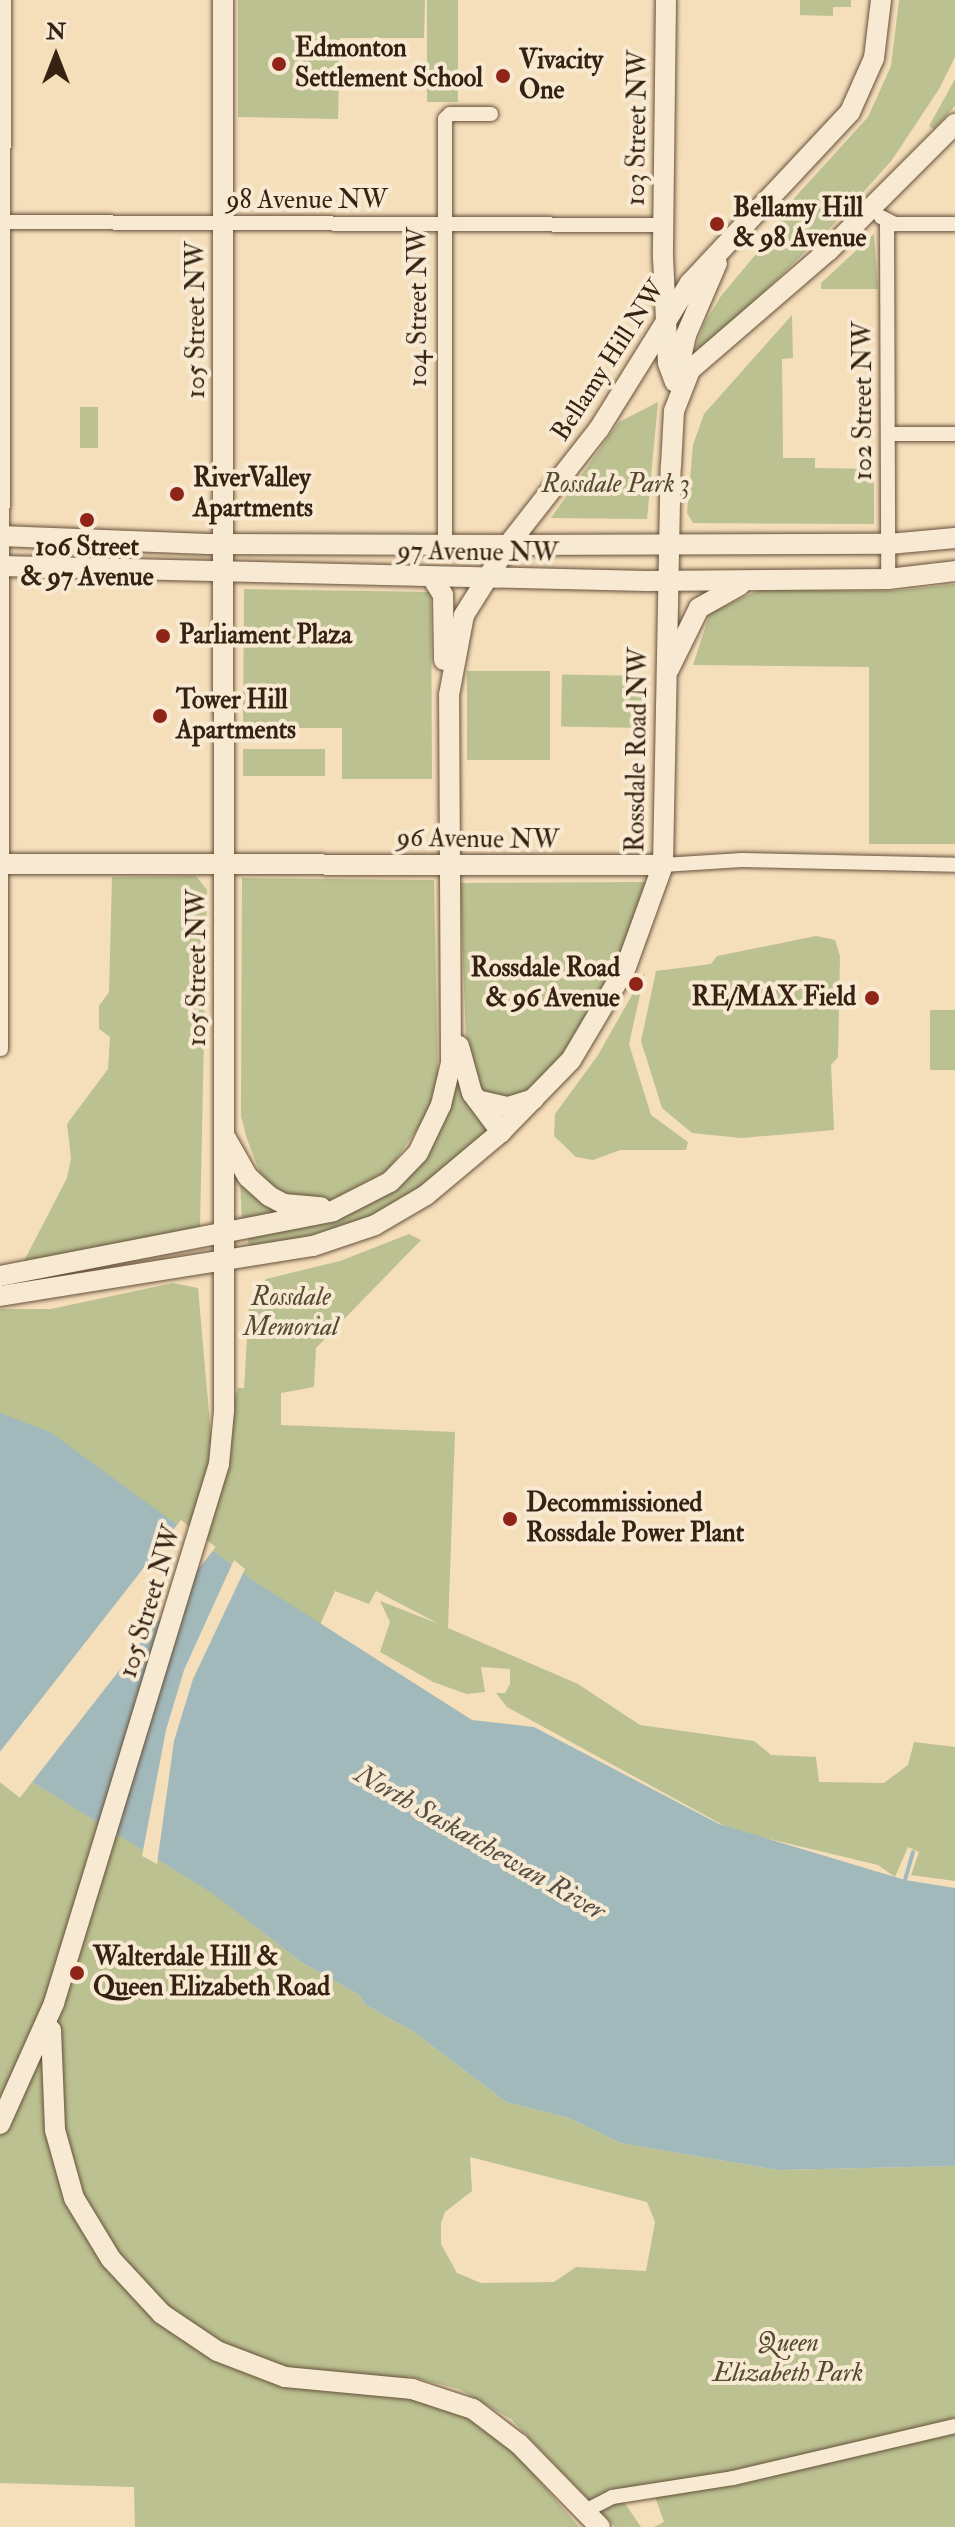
<!DOCTYPE html>
<style>
body{margin:0}
#map{position:relative;width:955px;height:2527px;overflow:hidden;background:#f5deba;font-family:"IM FELL Double Pica",serif}
div>[style]{position:absolute}
.green>*{inset:0;background:#bbc190;transform-origin:0 0}
.water>*{inset:0;background:#a2b9bb}
.pier>*{inset:0;background:#f5deba;transform-origin:0 0}
.stream>*{height:4px;margin:-2px;padding:0 2px;transform-origin:2px;border-radius:2px;background:#a2b9bb}
.roads{filter:drop-shadow(0 0 2px #66513c) drop-shadow(0 0 2px #66513c)}
.street>*{height:14px;margin:-7px;padding:0 7px;transform-origin:7px;border-radius:7px;background:#f8ead2}
.secondary>*{height:20px;margin:-10px;padding:0 10px;transform-origin:10px;border-radius:10px;background:#f8ead2}
.dots>*{width:22px;height:22px;translate:-50% -50%;box-sizing:border-box;border:4px solid #f8ead2;border-radius:50%}
span{translate:-50% -50%;white-space:nowrap;text-align:center;line-height:1.15;-webkit-text-stroke:8px #f8ead2;paint-order:stroke}
.poi-label{font-size:26px;color:#362212;font-weight:700}
.left{translate:0 -50%;text-align:left}
.right{translate:-100% -50%;text-align:right}
.street-label{font-size:26px;color:#362212}
.park-label{font-size:26px;color:#574a32;font-style:italic}
.water-label{font-size:28px;color:#564f45;font-style:italic}
.north{position:absolute;left:16px;top:16px;width:80px;height:80px;-webkit-text-stroke:6px #f8ead2;paint-order:stroke;rotate:0deg;font-size:22px;font-weight:700;line-height:32px;text-align:center;color:#362212}
.north::after{content:'';display:block;margin:auto;width:28px;height:36px;background:#362212;clip-path:polygon(50% 0,100% 100%,50% 72%,0 100%)}
</style>
<div id="map">
<div class="green">
<div style="clip-path:polygon(238px 0,425px 0,424px 38px,340px 38px,338px 119px,238px 117px)"></div>
<div style="left:427px;top:0;width:31px;height:102px"></div>
<div style="clip-path:polygon(800px 0,851px 0,851px 7px,833px 7px,833px 16px,800px 15px)"></div>
<div style="clip-path:polygon(899px 0,955px 0,955px 57px,939px 89px,892px 160px,841px 217px,702px 352px,696px 347px,704px 324px,721px 296px,776px 230px,788px 205px,868px 117px,891px 66px)"></div>
<div style="clip-path:polygon(955px 79px,955px 106px,934px 129px,929px 126px)"></div>
<div style="clip-path:polygon(874px 234px,878px 289px,821px 289px,821px 283px)"></div>
<div style="clip-path:polygon(792px 315px,793px 358px,782px 359px,783px 458px,815px 458px,815px 468px,874px 469px,874px 524px,693px 523px,687px 513px,693px 445px,704px 414px)"></div>
<div style="clip-path:polygon(658px 402px,647px 519px,551px 518px,619px 422px)"></div>
<div style="left:80px;top:407px;width:18px;height:41px"></div>
<div style="clip-path:polygon(955px 584px,955px 844px,869px 844px,869px 667px,693px 665px,710px 613px,759px 590px,894px 591px)"></div>
<div style="clip-path:polygon(244px 589px,431px 592px,432px 779px,342px 779px,342px 728px,243px 728px)"></div>
<div style="left:550px;top:671px;width:89px;height:83px;rotate:90deg"></div>
<div style="left:646px;top:676px;width:52px;height:84px;rotate:91deg"></div>
<div style="left:325px;top:749px;width:27px;height:82px;rotate:90deg"></div>
<div style="clip-path:polygon(196px 876px,207px 890px,200px 1229px,24px 1261px,67px 1178px,71px 1158px,67px 1124px,108px 1069px,110px 1037px,99px 1029px,99px 1006px,109px 992px,112px 877px)"></div>
<div style="clip-path:polygon(242px 878px,434px 880px,438px 1078px,428px 1114px,389px 1169px,346px 1197px,321px 1202px,286px 1198px,262px 1178px,247px 1139px,241px 1116px)"></div>
<div style="clip-path:polygon(649px 882px,626px 947px,564px 1058px,515px 1100px,478px 1091px,467px 1063px,460px 883px)"></div>
<div style="clip-path:polygon(816px 936px,835px 940px,840px 956px,838px 1057px,831px 1065px,834px 1130px,741px 1138px,692px 1133px,662px 1108px,641px 1041px,656px 971px,711px 964px,717px 956px)"></div>
<div style="clip-path:polygon(645px 972px,629px 1044px,651px 1115px,688px 1142px,686px 1150px,620px 1150px,593px 1160px,576px 1157px,554px 1136px,555px 1114px,598px 1055px)"></div>
<div style="left:930px;top:1010px;width:25px;height:60px"></div>
<div style="clip-path:polygon(457px 1084px,489px 1131px,423px 1188px,377px 1215px,325px 1234px,249px 1248px,248px 1237px,342px 1217px,402px 1183px,434px 1144px)"></div>
<div style="clip-path:polygon(240px 1181px,279px 1211px,279px 1214px,242px 1221px)"></div>
<div style="clip-path:polygon(409px 1234px,421px 1240px,316px 1348px,314px 1387px,281px 1393px,281px 1425px,455px 1432px,448px 1628px,578px 1684px,640px 1725px,754px 1741px,771px 1755px,816px 1757px,819px 1782px,884px 1783px,908px 1765px,914px 1742px,955px 1747px,955px 1881px,911px 1875px,919px 1852px,908px 1847px,895px 1877px,878px 1865px,732px 1830px,507px 1707px,496px 1693px,505px 1693px,510px 1684px,510px 1669px,481px 1667px,485px 1692px,467px 1694px,433px 1682px,380px 1652px,390px 1622px,380px 1601px,439px 1624px,376px 1591px,369px 1604px,335px 1591px,320px 1625px,0 1413px,0 1309px,51px 1309px,173px 1283px,198px 1288px,211px 1436px,229px 1414px,238px 1388px,244px 1388px,249px 1305px,266px 1279px,340px 1261px)"></div>
<div style="clip-path:polygon(evenodd,0 1762px,213px 1893px,301px 1962px,358px 1994px,366px 2005px,414px 2032px,506px 2102px,569px 2118px,620px 2143px,777px 2170px,955px 2166px,955px 2527px,654px 2527px,664px 2522px,653px 2491px,620px 2496px,641px 2527px,615px 2527px,511px 2419px,459px 2389px,407px 2376px,428px 2397px,502px 2437px,579px 2527px,135px 2527px,134px 2487px,0 2483px,0 1762px,470px 2157px,647px 2202px,655px 2222px,646px 2271px,576px 2267px,554px 2282px,481px 2283px,457px 2273px,441px 2244px,441px 2223px,445px 2212px,472px 2191px,470px 2157px)"></div>
</div>
<div class="water">
<div style="clip-path:polygon(0 1413px,50px 1432px,257px 1583px,472px 1720px,534px 1727px,719px 1824px,905px 1880px,955px 1888px,955px 2166px,777px 2170px,620px 2143px,569px 2118px,506px 2102px,414px 2032px,366px 2005px,358px 1994px,301px 1962px,212px 1893px,0 1762px)"></div>
</div>
<div class="pier">
<div style="left:181px;top:1520px;width:44px;height:318px;rotate:38deg"></div>
<div style="clip-path:polygon(234px 1560px,245px 1569px,193px 1679px,174px 1741px,157px 1864px,142px 1856px,166px 1730px,184px 1670px)"></div>
</div>
<div class="stream">
<div style="left:905px;top:1880px;width:29px;rotate:-74deg"></div>
</div>
<div class="roads">
<div class="street">
<div style="left:881px;top:217px;width:16px;rotate:27deg"></div>
<div style="left:895px;top:224px;width:60px"></div>
<div style="left:0;top:222px;width:662px;rotate:0.26deg"></div>
<div style="left:887px;top:222px;width:357px;rotate:89.8deg"></div>
<div style="left:888px;top:434px;width:67px"></div>
<div style="left:445px;top:545px;width:426px;rotate:-90deg"></div>
<div style="left:445px;top:119px;width:7px;rotate:-45deg"></div>
<div style="left:450px;top:114px;width:41px"></div>
<div style="left:663px;top:865px;width:79px;rotate:-3.6deg"></div>
<div style="left:742px;top:860px;width:213px;rotate:1.3deg"></div>
<div style="left:1px;top:1049px;width:1049px;rotate:-89.84deg"></div>
<div style="left:583px;top:2512px;width:33px;rotate:-27deg"></div>
<div style="left:612px;top:2497px;width:122px;rotate:-8.9deg"></div>
<div style="left:733px;top:2478px;width:228px;rotate:-13.2deg"></div>
</div>
<div class="secondary">
<div style="left:666px;top:0;width:257px;rotate:90.7deg"></div>
<div style="left:663px;top:257px;width:106px;rotate:87.3deg"></div>
<div style="left:668px;top:363px;width:20px;rotate:70deg"></div>
<div style="left:677px;top:376px;width:42px;rotate:-77.6deg"></div>
<div style="left:686px;top:335px;width:78px;rotate:-66.7deg"></div>
<div style="left:0;top:536px;width:208px;rotate:2.2deg"></div>
<div style="left:208px;top:544px;width:300px;rotate:0.2deg"></div>
<div style="left:508px;top:545px;width:381px;rotate:-0.2deg"></div>
<div style="left:889px;top:544px;width:66px;rotate:-5.2deg"></div>
<div style="left:0;top:566px;width:647px;rotate:1.33deg"></div>
<div style="left:647px;top:581px;width:241px;rotate:-0.5deg"></div>
<div style="left:888px;top:579px;width:67px;rotate:-6.8deg"></div>
<div style="left:433px;top:579px;width:19px;rotate:58deg"></div>
<div style="left:443px;top:595px;width:65px;rotate:89.1deg"></div>
<div style="left:669px;top:669px;width:68px;rotate:-63.8deg"></div>
<div style="left:699px;top:608px;width:47px;rotate:-29.3deg"></div>
<div style="left:0;top:864px;width:663px;rotate:0.09deg"></div>
<div style="left:459px;top:1046px;width:49px;rotate:74.5deg"></div>
<div style="left:472px;top:1093px;width:49px;rotate:53.4deg"></div>
<div style="left:477px;top:1100px;width:32px;rotate:13deg"></div>
<div style="left:508px;top:1107px;width:27px;rotate:-17deg"></div>
<div style="left:224px;top:1135px;width:48px;rotate:60.3deg"></div>
<div style="left:248px;top:1177px;width:28px;rotate:42deg"></div>
<div style="left:269px;top:1196px;width:17px;rotate:28deg"></div>
<div style="left:284px;top:1204px;width:37px;rotate:5deg"></div>
<div style="left:0;top:1276px;width:339px;rotate:-11deg"></div>
<div style="left:333px;top:1211px;width:64px;rotate:-27deg"></div>
<div style="left:390px;top:1182px;width:40px;rotate:-46deg"></div>
<div style="left:418px;top:1153px;width:53px;rotate:-64.4deg"></div>
<div style="left:441px;top:1105px;width:43px;rotate:-76.6deg"></div>
<div style="left:451px;top:1063px;width:368px;rotate:-90.3deg"></div>
<div style="left:449px;top:695px;width:81px;rotate:-79.4deg"></div>
<div style="left:464px;top:615px;width:83px;rotate:-57.8deg"></div>
<div style="left:508px;top:545px;width:147px;rotate:-51.9deg"></div>
<div style="left:599px;top:429px;width:172px;rotate:-58.1deg"></div>
<div style="left:690px;top:283px;width:234px;rotate:-46.9deg"></div>
<div style="left:850px;top:112px;width:59px;rotate:-66deg"></div>
<div style="left:874px;top:58px;width:58px;rotate:-83.1deg"></div>
<div style="left:0;top:1296px;width:317px;rotate:-9.1deg"></div>
<div style="left:313px;top:1246px;width:65px;rotate:-18.7deg"></div>
<div style="left:375px;top:1225px;width:59px;rotate:-30.5deg"></div>
<div style="left:426px;top:1195px;width:98px;rotate:-40deg"></div>
<div style="left:501px;top:1132px;width:100px;rotate:-45.8deg"></div>
<div style="left:571px;top:1060px;width:108px;rotate:-59.4deg"></div>
<div style="left:626px;top:967px;width:109px;rotate:-70.1deg"></div>
<div style="left:663px;top:865px;width:399px;rotate:-88.9deg"></div>
<div style="left:671px;top:466px;width:55px;rotate:-86.9deg"></div>
<div style="left:674px;top:411px;width:44px;rotate:-68.7deg"></div>
<div style="left:690px;top:370px;width:182px;rotate:-40.8deg"></div>
<div style="left:828px;top:251px;width:180px;rotate:-45deg"></div>
<div style="left:51px;top:2030px;width:100px;rotate:87.7deg"></div>
<div style="left:55px;top:2130px;width:71px;rotate:74.4deg"></div>
<div style="left:74px;top:2198px;width:71px;rotate:58.8deg"></div>
<div style="left:111px;top:2259px;width:75px;rotate:47.2deg"></div>
<div style="left:162px;top:2314px;width:66px;rotate:33.9deg"></div>
<div style="left:217px;top:2351px;width:73px;rotate:20.9deg"></div>
<div style="left:285px;top:2377px;width:128px;rotate:5.4deg"></div>
<div style="left:412px;top:2389px;width:64px;rotate:18.2deg"></div>
<div style="left:473px;top:2409px;width:58px;rotate:37.3deg"></div>
<div style="left:519px;top:2444px;width:116px;rotate:45.7deg"></div>
<div style="left:0;top:2124px;width:133px;rotate:-65.9deg"></div>
<div style="left:54px;top:2003px;width:564px;rotate:-72.98deg"></div>
<div style="left:219px;top:1464px;width:53px;rotate:-84.6deg"></div>
<div style="left:224px;top:1411px;width:1411px;rotate:-90.04deg"></div>
</div>
</div>
<div class="dots">
<div style="left:279px;top:64px;background:#8f2418"></div>
<div style="left:503px;top:76px;background:#8f2418"></div>
<div style="left:717px;top:224px;background:#8f2418"></div>
<div style="left:177px;top:494px;background:#8f2418"></div>
<div style="left:87px;top:520px;background:#8f2418"></div>
<div style="left:163px;top:636px;background:#8f2418"></div>
<div style="left:160px;top:716px;background:#8f2418"></div>
<div style="left:636px;top:984px;background:#8f2418"></div>
<div style="left:872px;top:998px;background:#8f2418"></div>
<div style="left:510px;top:1519px;background:#8f2418"></div>
<div style="left:77px;top:1973px;background:#8f2418"></div>
</div>
<div class="poi-label">
<span class="left" style="left:295px;top:64px">Edmonton<br>Settlement School</span>
<span class="left" style="left:519px;top:76px">Vivacity<br>One</span>
<span class="left" style="left:733px;top:224px">Bellamy Hill<br>&amp; 98 Avenue</span>
<span class="left" style="left:193px;top:494px">RiverValley<br>Apartments</span>
<span style="left:87px;top:563px">106 Street<br>&amp; 97 Avenue</span>
<span class="left" style="left:179px;top:636px">Parliament Plaza</span>
<span class="left" style="left:176px;top:716px">Tower Hill<br>Apartments</span>
<span class="right" style="left:620px;top:984px">Rossdale Road<br>&amp; 96 Avenue</span>
<span class="right" style="left:856px;top:998px">RE/MAX Field</span>
<span class="left" style="left:526px;top:1519px">Decommissioned<br>Rossdale Power Plant</span>
<span class="left" style="left:93px;top:1973px">Walterdale Hill &amp;<br>Queen Elizabeth Road</span>
</div>
<div class="street-label">
<span style="left:638px;top:128px;rotate:-89deg">103 Street NW</span>
<span style="left:307px;top:201px">98 Avenue NW</span>
<span style="left:419px;top:307px;rotate:-90deg">104 Street NW</span>
<span style="left:197px;top:320px;rotate:-90deg">105 Street NW</span>
<span style="left:609px;top:361px;rotate:-57deg">Bellamy Hill NW</span>
<span style="left:864px;top:401px;rotate:-90deg">102 Street NW</span>
<span style="left:478px;top:553px;rotate:1deg">97 Avenue NW</span>
<span style="left:638px;top:750px;rotate:-89deg">Rossdale Road NW</span>
<span style="left:478px;top:840px;rotate:1deg">96 Avenue NW</span>
<span style="left:198px;top:968px;rotate:-90deg">105 Street NW</span>
<span style="left:151px;top:1602px;rotate:-73deg">105 Street NW</span>
</div>
<div class="park-label">
<span style="left:616px;top:485px">Rossdale Park 3</span>
<span style="left:291px;top:1313px">Rossdale<br>Memorial</span>
<span style="left:788px;top:2359px">Queen<br>Elizabeth Park</span>
</div>
<div class="water-label">
<span style="left:480px;top:1843px;rotate:30deg">North Saskatchewan River</span>
</div>
<div class="north">N</div>
</div>
